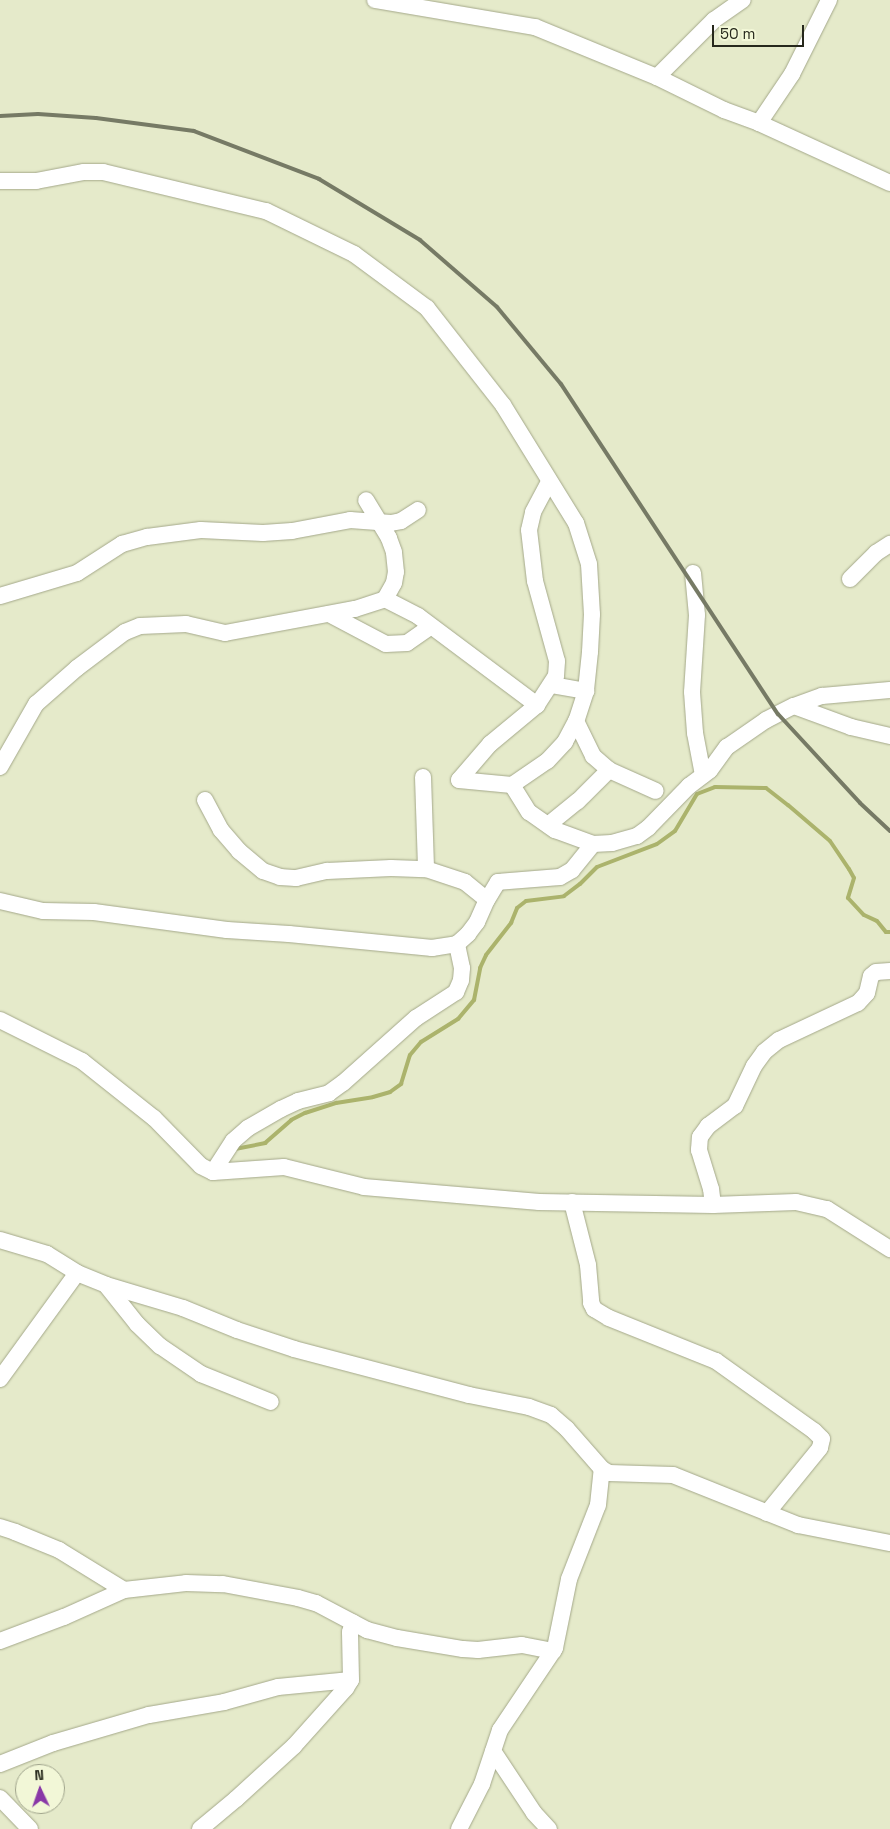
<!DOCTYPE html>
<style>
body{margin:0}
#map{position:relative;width:890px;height:1829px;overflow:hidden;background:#e5eaca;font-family:"Space Grotesk",sans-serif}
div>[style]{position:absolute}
.stream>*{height:4px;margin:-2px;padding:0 2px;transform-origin:2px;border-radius:2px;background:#abb36c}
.roads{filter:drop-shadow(0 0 1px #a4a88a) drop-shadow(0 0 1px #a4a88a)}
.minor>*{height:16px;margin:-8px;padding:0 8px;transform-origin:8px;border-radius:8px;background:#fff}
.rail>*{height:4px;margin:-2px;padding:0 2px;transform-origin:2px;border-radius:2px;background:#767a65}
span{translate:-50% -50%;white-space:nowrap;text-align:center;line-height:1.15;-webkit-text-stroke:5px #f2f7d7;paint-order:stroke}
.north{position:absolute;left:15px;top:1764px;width:50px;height:50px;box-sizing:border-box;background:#f2f7d7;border:1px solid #a0a48c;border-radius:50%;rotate:357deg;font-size:14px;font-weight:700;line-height:20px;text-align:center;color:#26281c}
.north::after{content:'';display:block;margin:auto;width:18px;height:22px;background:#8938a7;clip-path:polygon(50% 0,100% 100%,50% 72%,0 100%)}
.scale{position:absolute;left:712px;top:25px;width:92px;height:22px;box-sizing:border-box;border:2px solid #26281c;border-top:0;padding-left:6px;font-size:15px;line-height:18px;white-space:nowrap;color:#26281c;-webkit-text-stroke:4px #f2f7d7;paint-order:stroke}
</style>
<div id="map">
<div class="stream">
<div style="left:235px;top:1149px;width:31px;rotate:-11deg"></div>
<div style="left:265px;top:1143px;width:35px;rotate:-41deg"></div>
<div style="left:291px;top:1120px;width:16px;rotate:-27deg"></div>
<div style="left:305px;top:1113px;width:33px;rotate:-18deg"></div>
<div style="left:336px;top:1103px;width:37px;rotate:-9deg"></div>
<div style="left:373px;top:1097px;width:18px;rotate:-16deg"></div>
<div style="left:390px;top:1092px;width:14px;rotate:-36deg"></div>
<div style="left:401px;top:1084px;width:30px;rotate:-73deg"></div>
<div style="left:410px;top:1055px;width:17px;rotate:-50deg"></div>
<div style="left:421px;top:1042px;width:44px;rotate:-31.9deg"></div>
<div style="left:458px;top:1019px;width:25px;rotate:-50deg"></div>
<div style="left:474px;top:1000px;width:33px;rotate:-79deg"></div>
<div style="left:480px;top:968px;width:14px;rotate:-65deg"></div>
<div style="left:486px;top:955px;width:41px;rotate:-52deg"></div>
<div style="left:511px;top:923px;width:16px;rotate:-68deg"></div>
<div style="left:517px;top:908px;width:11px;rotate:-38deg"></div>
<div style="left:526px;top:901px;width:38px;rotate:-7deg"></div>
<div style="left:564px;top:896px;width:20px;rotate:-37deg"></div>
<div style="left:580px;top:884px;width:24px;rotate:-45deg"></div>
<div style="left:597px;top:867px;width:64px;rotate:-21deg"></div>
<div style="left:657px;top:844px;width:22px;rotate:-36deg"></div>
<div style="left:675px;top:831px;width:43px;rotate:-59.3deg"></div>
<div style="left:697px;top:794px;width:19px;rotate:-21deg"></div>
<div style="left:715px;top:787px;width:51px;rotate:1.1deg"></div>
<div style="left:766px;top:788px;width:28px;rotate:38deg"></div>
<div style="left:788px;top:805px;width:55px;rotate:40.6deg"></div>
<div style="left:830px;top:841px;width:34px;rotate:56deg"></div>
<div style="left:849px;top:869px;width:10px;rotate:61deg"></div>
<div style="left:854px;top:878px;width:21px;rotate:107deg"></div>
<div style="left:848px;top:898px;width:23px;rotate:47deg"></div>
<div style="left:864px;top:915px;width:14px;rotate:25deg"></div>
<div style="left:877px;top:921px;width:14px;rotate:51deg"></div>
<div style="left:886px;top:932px;width:4px"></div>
</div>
<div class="roads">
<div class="minor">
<div style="left:375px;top:0;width:162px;rotate:9.6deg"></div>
<div style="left:535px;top:27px;width:132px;rotate:22.3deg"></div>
<div style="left:657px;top:77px;width:75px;rotate:26.2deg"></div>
<div style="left:724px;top:110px;width:37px;rotate:20deg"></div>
<div style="left:759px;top:123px;width:144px;rotate:24.6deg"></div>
<div style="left:657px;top:77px;width:81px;rotate:-45deg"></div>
<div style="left:714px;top:20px;width:35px;rotate:-35deg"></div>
<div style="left:759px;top:123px;width:59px;rotate:-56deg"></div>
<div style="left:792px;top:74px;width:83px;rotate:-63.4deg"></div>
<div style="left:0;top:181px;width:36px"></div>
<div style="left:36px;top:181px;width:49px;rotate:-10.6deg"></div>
<div style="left:84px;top:172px;width:19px"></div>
<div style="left:103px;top:172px;width:168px;rotate:13.5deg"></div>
<div style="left:266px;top:211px;width:98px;rotate:26deg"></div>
<div style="left:354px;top:254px;width:91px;rotate:36.5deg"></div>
<div style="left:427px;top:308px;width:123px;rotate:51.9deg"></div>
<div style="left:503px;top:405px;width:139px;rotate:58.3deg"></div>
<div style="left:576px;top:523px;width:43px;rotate:72.4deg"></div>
<div style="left:589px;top:564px;width:50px;rotate:86.6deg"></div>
<div style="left:592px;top:614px;width:38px;rotate:93deg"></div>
<div style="left:590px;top:652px;width:39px;rotate:96deg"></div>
<div style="left:586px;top:691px;width:32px;rotate:108deg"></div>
<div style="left:576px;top:721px;width:24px;rotate:118deg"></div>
<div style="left:565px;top:742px;width:26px;rotate:133deg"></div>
<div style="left:547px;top:761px;width:42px;rotate:145.6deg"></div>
<div style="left:693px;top:573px;width:42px;rotate:84.6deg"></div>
<div style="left:697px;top:615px;width:77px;rotate:93.7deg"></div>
<div style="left:692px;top:692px;width:41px;rotate:85.8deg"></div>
<div style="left:695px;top:733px;width:43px;rotate:79.2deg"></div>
<div style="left:850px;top:579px;width:37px;rotate:-45deg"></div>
<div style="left:876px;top:553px;width:17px;rotate:-33deg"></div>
<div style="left:0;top:596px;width:80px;rotate:-16.6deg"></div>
<div style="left:77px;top:573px;width:54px;rotate:-32.8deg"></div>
<div style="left:122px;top:544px;width:26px;rotate:-16deg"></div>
<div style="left:147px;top:537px;width:54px;rotate:-7.4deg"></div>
<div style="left:201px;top:530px;width:62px;rotate:2.8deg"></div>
<div style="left:263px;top:533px;width:29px;rotate:-4deg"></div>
<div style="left:292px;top:531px;width:59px;rotate:-10.7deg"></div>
<div style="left:350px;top:520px;width:41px;rotate:4.2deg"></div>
<div style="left:391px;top:523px;width:10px;rotate:-11deg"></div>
<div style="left:401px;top:521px;width:20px;rotate:-33deg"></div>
<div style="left:385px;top:599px;width:37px;rotate:27deg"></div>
<div style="left:418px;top:616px;width:149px;rotate:36.8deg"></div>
<div style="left:329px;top:614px;width:64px;rotate:27.8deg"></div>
<div style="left:386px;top:644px;width:21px;rotate:-3deg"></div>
<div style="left:407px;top:643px;width:29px;rotate:-35deg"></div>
<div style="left:552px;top:685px;width:35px;rotate:10deg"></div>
<div style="left:794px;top:706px;width:61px;rotate:20.2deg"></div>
<div style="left:851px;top:727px;width:40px;rotate:13deg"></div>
<div style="left:576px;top:721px;width:39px;rotate:64deg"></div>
<div style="left:593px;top:756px;width:21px;rotate:41deg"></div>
<div style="left:609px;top:770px;width:51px;rotate:24.1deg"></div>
<div style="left:0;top:767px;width:73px;rotate:-60.3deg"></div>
<div style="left:36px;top:704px;width:55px;rotate:-41.3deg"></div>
<div style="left:77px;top:668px;width:60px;rotate:-36.9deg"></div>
<div style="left:125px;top:632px;width:16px;rotate:-22deg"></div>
<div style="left:140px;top:626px;width:46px;rotate:-2.5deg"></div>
<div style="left:186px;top:624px;width:40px;rotate:13deg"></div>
<div style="left:225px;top:633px;width:132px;rotate:-10.5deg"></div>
<div style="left:355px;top:609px;width:32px;rotate:-18deg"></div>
<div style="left:385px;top:599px;width:18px;rotate:-61deg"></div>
<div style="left:394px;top:583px;width:11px;rotate:-80deg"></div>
<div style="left:396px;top:572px;width:20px;rotate:-96deg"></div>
<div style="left:394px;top:552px;width:15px;rotate:-110deg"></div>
<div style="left:389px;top:538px;width:44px;rotate:-121.2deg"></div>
<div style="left:423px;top:777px;width:92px;rotate:88.1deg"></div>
<div style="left:459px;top:780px;width:53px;rotate:5.4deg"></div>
<div style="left:512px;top:785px;width:32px;rotate:58deg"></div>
<div style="left:529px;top:812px;width:32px;rotate:35deg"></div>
<div style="left:555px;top:830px;width:40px;rotate:20.2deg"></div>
<div style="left:593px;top:844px;width:19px;rotate:-3deg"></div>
<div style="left:612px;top:843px;width:26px;rotate:-16deg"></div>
<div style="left:637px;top:836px;width:14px;rotate:-36deg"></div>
<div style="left:648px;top:828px;width:59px;rotate:-45.7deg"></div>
<div style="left:689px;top:786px;width:26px;rotate:-37deg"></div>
<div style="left:710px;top:770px;width:29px;rotate:-54deg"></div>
<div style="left:727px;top:747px;width:47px;rotate:-34.7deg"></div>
<div style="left:766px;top:720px;width:31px;rotate:-27deg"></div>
<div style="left:794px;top:706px;width:30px;rotate:-20deg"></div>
<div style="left:822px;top:696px;width:68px;rotate:-5deg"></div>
<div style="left:459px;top:780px;width:48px;rotate:-49.3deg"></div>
<div style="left:490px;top:744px;width:61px;rotate:-39.7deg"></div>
<div style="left:537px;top:705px;width:35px;rotate:-57deg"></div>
<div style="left:556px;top:676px;width:15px;rotate:-86deg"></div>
<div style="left:557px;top:661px;width:83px;rotate:-105.4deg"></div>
<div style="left:535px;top:581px;width:51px;rotate:-96.7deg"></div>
<div style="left:529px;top:530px;width:18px;rotate:-77deg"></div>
<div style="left:533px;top:512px;width:34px;rotate:-62deg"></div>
<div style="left:205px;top:800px;width:34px;rotate:62deg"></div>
<div style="left:221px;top:830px;width:28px;rotate:49deg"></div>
<div style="left:239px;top:851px;width:31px;rotate:40deg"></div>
<div style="left:263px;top:871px;width:18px;rotate:19deg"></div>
<div style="left:280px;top:877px;width:16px;rotate:4deg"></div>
<div style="left:296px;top:878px;width:32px;rotate:-13deg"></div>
<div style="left:327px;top:871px;width:64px;rotate:-2.7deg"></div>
<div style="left:391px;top:868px;width:35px;rotate:2deg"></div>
<div style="left:426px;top:869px;width:41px;rotate:18.4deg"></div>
<div style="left:465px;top:882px;width:28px;rotate:39deg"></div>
<div style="left:548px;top:825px;width:38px;rotate:-39deg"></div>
<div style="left:578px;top:801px;width:44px;rotate:-45deg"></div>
<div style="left:0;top:901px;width:44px;rotate:13.1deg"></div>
<div style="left:43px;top:911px;width:51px;rotate:1.1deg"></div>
<div style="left:94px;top:912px;width:134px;rotate:7.7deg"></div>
<div style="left:227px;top:930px;width:62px;rotate:3.7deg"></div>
<div style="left:289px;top:934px;width:144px;rotate:5.6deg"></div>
<div style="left:432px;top:948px;width:25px;rotate:-9deg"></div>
<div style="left:457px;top:944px;width:15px;rotate:-42deg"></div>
<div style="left:468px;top:934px;width:15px;rotate:-53deg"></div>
<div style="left:477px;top:922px;width:24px;rotate:-66deg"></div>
<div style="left:487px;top:900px;width:21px;rotate:-59deg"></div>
<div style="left:498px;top:882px;width:62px;rotate:-4.6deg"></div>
<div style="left:560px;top:877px;width:14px;rotate:-30deg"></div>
<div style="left:572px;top:870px;width:33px;rotate:-51deg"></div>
<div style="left:0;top:1020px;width:92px;rotate:26.6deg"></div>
<div style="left:82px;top:1061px;width:92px;rotate:38.4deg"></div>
<div style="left:154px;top:1118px;width:67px;rotate:45.6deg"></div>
<div style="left:201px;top:1166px;width:13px;rotate:27deg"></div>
<div style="left:213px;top:1172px;width:71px;rotate:-4deg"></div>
<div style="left:284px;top:1167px;width:82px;rotate:14deg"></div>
<div style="left:364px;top:1187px;width:176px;rotate:4.9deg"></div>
<div style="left:539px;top:1202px;width:174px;rotate:1deg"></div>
<div style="left:713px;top:1205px;width:83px;rotate:-2.1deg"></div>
<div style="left:796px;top:1202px;width:32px;rotate:13deg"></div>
<div style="left:827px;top:1209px;width:75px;rotate:32.4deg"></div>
<div style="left:213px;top:1172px;width:37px;rotate:-57deg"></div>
<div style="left:233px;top:1141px;width:20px;rotate:-41deg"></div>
<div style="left:248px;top:1128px;width:38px;rotate:-30deg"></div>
<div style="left:281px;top:1109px;width:19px;rotate:-25deg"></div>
<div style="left:298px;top:1101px;width:32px;rotate:-14deg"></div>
<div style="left:329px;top:1093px;width:17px;rotate:-36deg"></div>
<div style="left:343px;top:1083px;width:98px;rotate:-41.7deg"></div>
<div style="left:416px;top:1018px;width:48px;rotate:-33deg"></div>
<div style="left:456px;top:992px;width:13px;rotate:-67deg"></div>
<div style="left:461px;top:980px;width:12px;rotate:-85deg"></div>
<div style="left:462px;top:968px;width:25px;rotate:-102deg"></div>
<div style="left:572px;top:1202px;width:65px;rotate:75.7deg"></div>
<div style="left:588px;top:1265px;width:38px;rotate:85deg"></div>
<div style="left:591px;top:1303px;width:7px;rotate:63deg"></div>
<div style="left:594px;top:1309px;width:17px;rotate:31deg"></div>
<div style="left:609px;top:1318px;width:115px;rotate:21.9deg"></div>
<div style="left:716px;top:1361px;width:120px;rotate:35.5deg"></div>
<div style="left:814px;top:1431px;width:11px;rotate:45deg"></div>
<div style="left:822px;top:1439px;width:9px;rotate:103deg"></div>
<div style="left:820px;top:1448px;width:84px;rotate:129.2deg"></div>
<div style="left:713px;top:1205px;width:16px;rotate:-97deg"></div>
<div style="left:711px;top:1189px;width:41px;rotate:-107.1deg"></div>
<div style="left:699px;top:1150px;width:13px;rotate:-86deg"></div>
<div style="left:700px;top:1137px;width:14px;rotate:-54deg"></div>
<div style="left:708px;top:1126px;width:34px;rotate:-37deg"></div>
<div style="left:735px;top:1106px;width:44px;rotate:-64.6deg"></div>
<div style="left:754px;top:1066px;width:17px;rotate:-54deg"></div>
<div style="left:764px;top:1052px;width:19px;rotate:-39deg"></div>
<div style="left:779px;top:1040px;width:87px;rotate:-25.1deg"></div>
<div style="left:858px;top:1003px;width:13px;rotate:-48deg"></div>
<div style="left:867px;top:993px;width:17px;rotate:-77deg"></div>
<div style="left:871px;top:976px;width:6px;rotate:-39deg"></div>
<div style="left:876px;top:972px;width:14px;rotate:-4deg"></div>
<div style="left:0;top:1240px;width:49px;rotate:16.6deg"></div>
<div style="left:47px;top:1254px;width:36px;rotate:32deg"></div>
<div style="left:77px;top:1273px;width:31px;rotate:22deg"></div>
<div style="left:106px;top:1285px;width:80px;rotate:16.6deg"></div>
<div style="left:183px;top:1308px;width:58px;rotate:22.2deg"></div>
<div style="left:237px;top:1330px;width:60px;rotate:18.4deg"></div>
<div style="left:294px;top:1349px;width:181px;rotate:14.7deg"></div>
<div style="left:469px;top:1395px;width:61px;rotate:11.3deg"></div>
<div style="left:529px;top:1407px;width:23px;rotate:20deg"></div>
<div style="left:551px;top:1415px;width:21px;rotate:41deg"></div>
<div style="left:567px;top:1429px;width:53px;rotate:48.8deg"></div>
<div style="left:602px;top:1469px;width:8px;rotate:30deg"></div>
<div style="left:609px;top:1473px;width:64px;rotate:1.8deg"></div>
<div style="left:673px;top:1475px;width:135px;rotate:21.8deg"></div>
<div style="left:798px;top:1525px;width:94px;rotate:11.1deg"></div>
<div style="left:106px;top:1285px;width:50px;rotate:51.5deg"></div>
<div style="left:137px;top:1324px;width:32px;rotate:44deg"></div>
<div style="left:160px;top:1346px;width:50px;rotate:34.3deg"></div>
<div style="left:201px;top:1374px;width:75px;rotate:21.8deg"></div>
<div style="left:0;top:1379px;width:131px;rotate:-54deg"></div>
<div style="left:0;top:1527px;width:16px;rotate:18deg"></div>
<div style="left:15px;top:1532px;width:48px;rotate:22.2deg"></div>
<div style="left:59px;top:1550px;width:76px;rotate:31.6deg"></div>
<div style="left:0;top:1641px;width:68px;rotate:-20.6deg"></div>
<div style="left:64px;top:1617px;width:66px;rotate:-24.2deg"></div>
<div style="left:124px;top:1590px;width:62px;rotate:-6.4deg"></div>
<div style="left:186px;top:1583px;width:37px;rotate:2deg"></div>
<div style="left:223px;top:1584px;width:76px;rotate:10.6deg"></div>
<div style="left:298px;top:1598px;width:19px;rotate:16deg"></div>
<div style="left:316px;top:1603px;width:58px;rotate:27.9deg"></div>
<div style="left:367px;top:1630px;width:31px;rotate:15deg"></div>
<div style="left:397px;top:1638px;width:67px;rotate:9.5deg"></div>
<div style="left:463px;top:1649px;width:15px;rotate:4deg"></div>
<div style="left:478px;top:1650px;width:44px;rotate:-6.5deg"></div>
<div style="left:522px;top:1645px;width:32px;rotate:11deg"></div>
<div style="left:493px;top:1751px;width:74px;rotate:56.5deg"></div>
<div style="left:534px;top:1813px;width:22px;rotate:47deg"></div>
<div style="left:0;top:1764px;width:57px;rotate:-21.6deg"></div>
<div style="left:53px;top:1743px;width:100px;rotate:-16.3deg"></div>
<div style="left:149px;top:1715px;width:76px;rotate:-9.8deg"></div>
<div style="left:224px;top:1702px;width:56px;rotate:-15.5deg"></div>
<div style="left:278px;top:1687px;width:73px;rotate:-5.5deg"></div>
<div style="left:0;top:1798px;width:43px;rotate:45.9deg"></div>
<div style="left:200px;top:1829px;width:47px;rotate:-39.8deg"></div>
<div style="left:236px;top:1799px;width:79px;rotate:-42.4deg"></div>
<div style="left:294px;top:1746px;width:78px;rotate:-48.1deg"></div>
<div style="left:346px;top:1688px;width:9px;rotate:-58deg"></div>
<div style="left:351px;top:1680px;width:48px;rotate:-91.2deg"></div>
<div style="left:350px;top:1632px;width:10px;rotate:-73deg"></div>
<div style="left:459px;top:1829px;width:51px;rotate:-62.9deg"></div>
<div style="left:482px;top:1784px;width:57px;rotate:-71.6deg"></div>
<div style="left:500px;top:1730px;width:99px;rotate:-56.1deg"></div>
<div style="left:555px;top:1648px;width:70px;rotate:-78.5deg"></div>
<div style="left:569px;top:1579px;width:79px;rotate:-68.6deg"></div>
<div style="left:598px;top:1505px;width:36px;rotate:-84deg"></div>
</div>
</div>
<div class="rail">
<div style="left:0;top:116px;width:38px;rotate:-3deg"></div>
<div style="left:38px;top:114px;width:58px;rotate:3.9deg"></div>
<div style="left:96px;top:118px;width:99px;rotate:7.6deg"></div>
<div style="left:194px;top:131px;width:134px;rotate:21deg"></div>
<div style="left:319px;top:179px;width:118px;rotate:31.1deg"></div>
<div style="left:420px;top:240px;width:102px;rotate:41deg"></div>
<div style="left:497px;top:307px;width:100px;rotate:50.3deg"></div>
<div style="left:561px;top:384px;width:395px;rotate:56.7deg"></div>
<div style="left:778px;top:714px;width:121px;rotate:47.3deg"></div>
<div style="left:860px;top:803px;width:41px;rotate:43deg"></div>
</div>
<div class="north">N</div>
<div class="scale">50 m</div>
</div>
